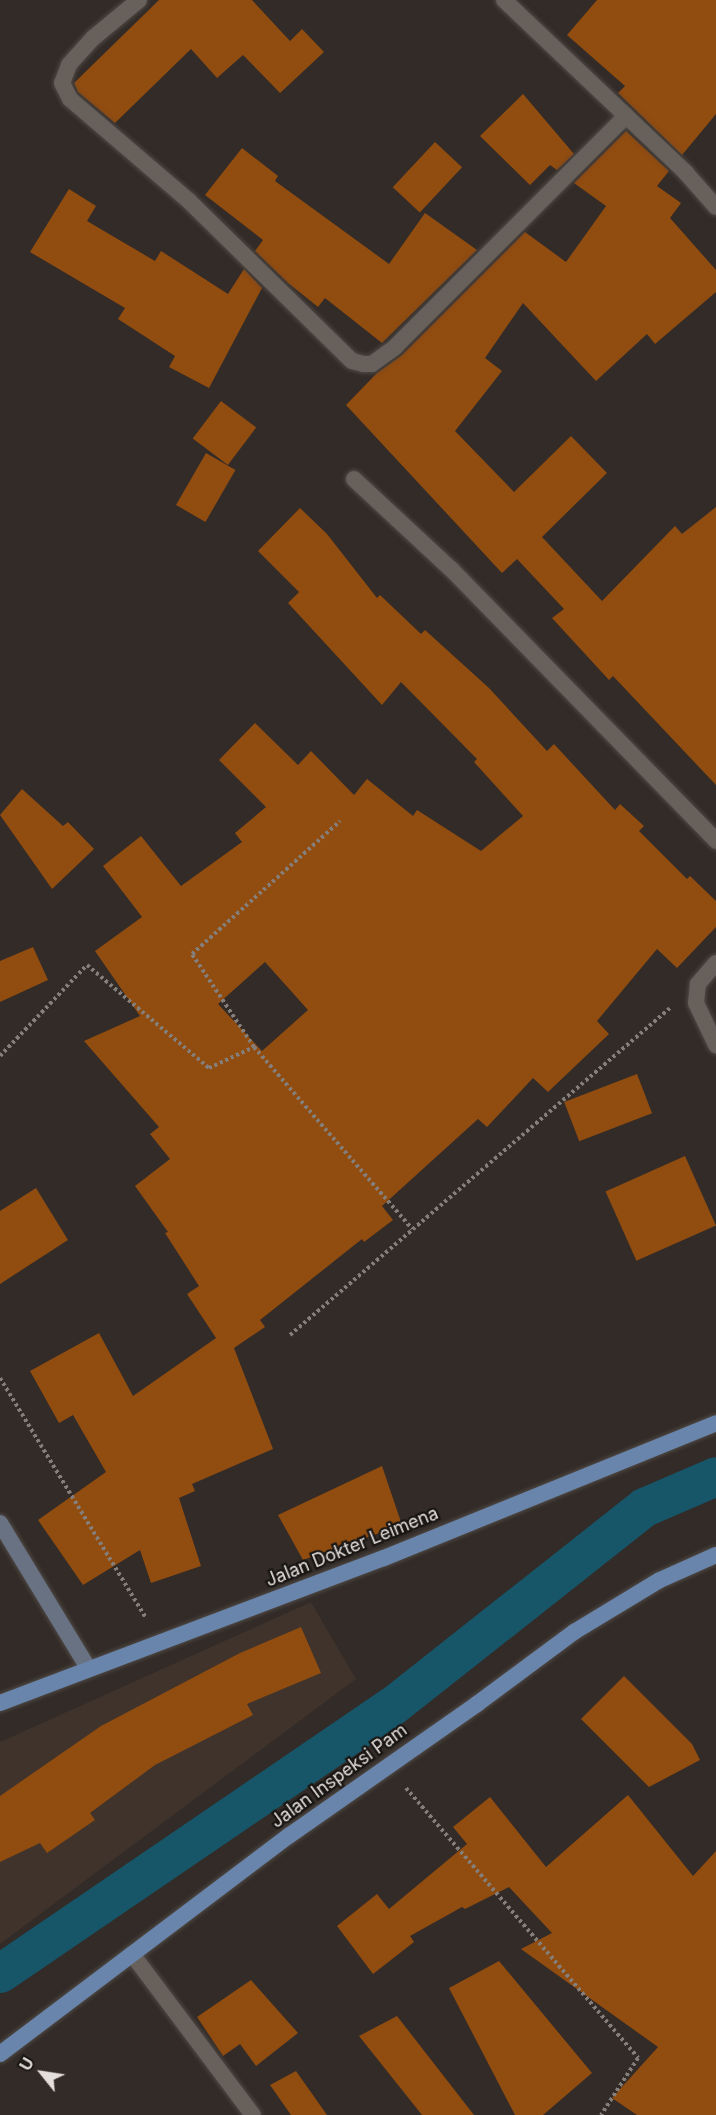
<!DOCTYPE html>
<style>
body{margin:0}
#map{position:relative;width:716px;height:2115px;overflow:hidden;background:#322b27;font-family:Inter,sans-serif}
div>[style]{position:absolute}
.built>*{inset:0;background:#3f332b}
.canal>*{height:39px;margin:-19.5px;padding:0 19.5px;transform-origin:19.5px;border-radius:19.5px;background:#175669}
.building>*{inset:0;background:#914c10;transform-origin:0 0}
.path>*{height:4px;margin-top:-2px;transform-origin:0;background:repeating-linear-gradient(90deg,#857f7c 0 3px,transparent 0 6px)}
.roads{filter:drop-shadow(0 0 2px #4f4945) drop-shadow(0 0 2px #4f4945)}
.minor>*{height:16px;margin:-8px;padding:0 8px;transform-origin:8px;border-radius:8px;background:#67605b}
.secondary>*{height:16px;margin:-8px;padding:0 8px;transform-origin:8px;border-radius:8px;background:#687283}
.primary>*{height:16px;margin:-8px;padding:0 8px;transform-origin:8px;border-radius:8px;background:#6985ab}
span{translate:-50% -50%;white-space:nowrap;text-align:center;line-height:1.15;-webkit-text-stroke:4.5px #181513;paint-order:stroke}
.street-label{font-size:18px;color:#e4dfdc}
.north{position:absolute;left:12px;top:2043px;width:60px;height:60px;-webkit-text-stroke:4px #181513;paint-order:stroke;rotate:300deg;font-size:16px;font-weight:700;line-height:24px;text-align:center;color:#e4dfdc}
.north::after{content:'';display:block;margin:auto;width:21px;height:27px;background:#e4dfdc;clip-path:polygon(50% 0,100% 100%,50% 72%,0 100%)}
</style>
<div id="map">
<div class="built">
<div style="clip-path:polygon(311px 1602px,356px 1679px,0 1944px,0 1742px)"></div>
</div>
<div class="canal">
<div style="left:0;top:1973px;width:474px;rotate:-34.3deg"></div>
<div style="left:392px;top:1706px;width:321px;rotate:-38.3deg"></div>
<div style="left:644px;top:1507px;width:78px;rotate:-23.3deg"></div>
</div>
<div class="building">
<div style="clip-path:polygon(159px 0,252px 0,290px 41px,302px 29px,324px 52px,280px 93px,243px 55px,217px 78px,191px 49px,115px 123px,78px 92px,74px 83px)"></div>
<div style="clip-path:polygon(597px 0,716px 0,716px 114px,682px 155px,618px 93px,625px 86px,567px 35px)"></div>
<div style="clip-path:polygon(523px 94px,574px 154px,557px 170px,550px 165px,530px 185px,480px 136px)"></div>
<div style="clip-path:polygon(626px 131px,669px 171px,657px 186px,681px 203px,670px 218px,716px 270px,716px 292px,655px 344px,647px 334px,596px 381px,523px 303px,485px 358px,502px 371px,455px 431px,514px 492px,571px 436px,607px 473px,542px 537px,602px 601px,675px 526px,682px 534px,716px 507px,716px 785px,613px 676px,609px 680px,552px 618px,564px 609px,517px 559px,502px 573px,346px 405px,377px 373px,402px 355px,525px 232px,566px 262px,606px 206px,574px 183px)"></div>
<div style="left:435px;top:142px;width:37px;height:62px;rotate:43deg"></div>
<div style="clip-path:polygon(242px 148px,278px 176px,275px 181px,389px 264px,425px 213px,477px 250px,382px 343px,325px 298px,318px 307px,288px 283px,255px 251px,263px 240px,205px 195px)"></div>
<div style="clip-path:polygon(69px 189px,96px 206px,87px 221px,155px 261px,161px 251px,228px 294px,244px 269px,262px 288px,209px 388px,169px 367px,175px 356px,118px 319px,125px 308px,30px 252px)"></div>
<div style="left:221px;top:401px;width:44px;height:47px;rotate:37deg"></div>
<div style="left:206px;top:453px;width:34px;height:60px;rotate:30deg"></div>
<div style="clip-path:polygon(evenodd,300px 508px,327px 534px,377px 598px,380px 595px,421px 634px,425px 630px,489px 688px,547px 751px,554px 744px,615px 810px,620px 804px,644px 826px,639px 831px,687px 879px,690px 876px,716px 901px,716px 927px,677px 968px,657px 949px,597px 1021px,609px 1034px,548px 1092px,533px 1078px,487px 1127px,478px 1119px,382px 1206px,393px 1220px,364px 1242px,362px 1239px,260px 1320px,265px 1327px,234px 1348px,273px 1449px,192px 1484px,195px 1491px,179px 1498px,201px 1566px,151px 1583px,140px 1550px,83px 1585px,38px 1520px,106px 1472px,73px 1415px,59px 1423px,30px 1371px,99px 1333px,133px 1396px,216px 1338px,187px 1294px,199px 1286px,165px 1233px,168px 1232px,135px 1186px,170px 1159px,150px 1134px,159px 1127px,84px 1041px,140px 1016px,95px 951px,142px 917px,103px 866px,141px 836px,181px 886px,242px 842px,235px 833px,266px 807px,219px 760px,255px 723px,298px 765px,311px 751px,354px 795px,367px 779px,413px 816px,417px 810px,481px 851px,523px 816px,474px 762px,477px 759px,401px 682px,382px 705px,288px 603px,299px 592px,258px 551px,300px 508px,265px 962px,308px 1010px,262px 1051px,218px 1004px,265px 962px)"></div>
<div style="clip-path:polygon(22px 789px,63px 826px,68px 822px,94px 849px,52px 889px,0 815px)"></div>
<div style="clip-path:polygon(33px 947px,48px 980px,0 1002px,0 961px)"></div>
<div style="left:637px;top:1074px;width:42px;height:78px;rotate:69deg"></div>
<div style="left:685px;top:1156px;width:76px;height:87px;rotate:66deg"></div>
<div style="clip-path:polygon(36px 1188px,68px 1240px,0 1284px,0 1211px)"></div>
<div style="clip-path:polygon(382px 1466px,402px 1525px,303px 1560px,278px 1515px)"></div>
<div style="clip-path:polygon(301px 1627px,321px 1673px,247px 1704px,253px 1715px,155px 1765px,90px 1813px,95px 1820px,47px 1853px,40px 1843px,0 1862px,0 1796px,101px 1726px,240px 1653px)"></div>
<div style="clip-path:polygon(624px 1676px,692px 1744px,700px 1760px,649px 1787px,581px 1719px)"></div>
<div style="clip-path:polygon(628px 1795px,693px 1876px,716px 1851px,716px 2115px,637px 2115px,612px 2098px,658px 2047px,521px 1949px,552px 1933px,509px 1887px,465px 1909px,462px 1907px,410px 1936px,414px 1942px,373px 1974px,337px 1926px,377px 1894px,389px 1909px,467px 1844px,453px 1827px,490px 1797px,546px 1867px)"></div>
<div style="clip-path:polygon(499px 1961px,592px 2073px,543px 2115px,515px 2115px,449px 1988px)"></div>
<div style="clip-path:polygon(251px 1980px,298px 2033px,256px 2066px,240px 2044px,223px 2056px,197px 2017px)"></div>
<div style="clip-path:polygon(397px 2016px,474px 2115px,422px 2115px,359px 2036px)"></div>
<div style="clip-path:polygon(296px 2071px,327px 2115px,291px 2115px,270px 2085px)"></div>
</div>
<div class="path">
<div style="left:254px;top:1047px;width:112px;rotate:-123.7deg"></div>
<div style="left:192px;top:954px;width:199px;rotate:-41.9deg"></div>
<div style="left:0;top:1056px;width:126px;rotate:-46.3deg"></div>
<div style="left:87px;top:965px;width:160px;rotate:40.2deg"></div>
<div style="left:209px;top:1068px;width:50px;rotate:-25deg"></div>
<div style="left:254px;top:1047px;width:241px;rotate:49deg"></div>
<div style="left:290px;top:1335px;width:501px;rotate:-40.71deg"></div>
<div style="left:0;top:1378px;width:281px;rotate:58.7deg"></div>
<div style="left:406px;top:1788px;width:356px;rotate:49.3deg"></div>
<div style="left:638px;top:2058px;width:68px;rotate:123deg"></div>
</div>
<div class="roads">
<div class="minor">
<div style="left:139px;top:0;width:60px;rotate:140.4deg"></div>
<div style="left:93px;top:38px;width:36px;rotate:132deg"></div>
<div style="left:69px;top:65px;width:19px;rotate:111deg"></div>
<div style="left:62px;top:83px;width:18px;rotate:63deg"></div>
<div style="left:70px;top:99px;width:157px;rotate:40.6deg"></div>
<div style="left:189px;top:201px;width:228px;rotate:44.5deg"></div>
<div style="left:352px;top:361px;width:11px;rotate:15deg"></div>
<div style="left:363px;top:364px;width:9px"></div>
<div style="left:372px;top:364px;width:29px;rotate:-36deg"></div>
<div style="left:395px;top:347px;width:327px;rotate:-45deg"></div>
<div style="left:504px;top:0;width:251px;rotate:43.5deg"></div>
<div style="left:686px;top:173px;width:45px;rotate:48.6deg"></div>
<div style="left:354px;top:479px;width:132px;rotate:42.9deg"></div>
<div style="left:451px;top:569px;width:380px;rotate:45.7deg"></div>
<div style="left:716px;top:963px;width:28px;rotate:131deg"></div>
<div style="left:698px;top:984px;width:19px;rotate:96deg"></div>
<div style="left:696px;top:1003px;width:47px;rotate:64.5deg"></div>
<div style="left:132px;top:1954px;width:201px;rotate:53.1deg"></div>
</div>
<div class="secondary">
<div style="left:0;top:1523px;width:170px;rotate:58.7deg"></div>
</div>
<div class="primary">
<div style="left:0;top:1703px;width:410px;rotate:-20.7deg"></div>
<div style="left:384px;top:1558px;width:358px;rotate:-22.1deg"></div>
<div style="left:0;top:2054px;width:363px;rotate:-37.1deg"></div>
<div style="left:290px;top:1835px;width:228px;rotate:-35deg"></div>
<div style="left:477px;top:1704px;width:121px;rotate:-36.6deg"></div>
<div style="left:574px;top:1632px;width:100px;rotate:-31.2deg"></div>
<div style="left:660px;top:1580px;width:61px;rotate:-24.1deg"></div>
</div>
</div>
<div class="street-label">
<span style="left:352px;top:1547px;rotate:-22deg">Jalan Dokter Leimena</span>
<span style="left:339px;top:1776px;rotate:-36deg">Jalan Inspeksi Pam</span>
</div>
<div class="north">U</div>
</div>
